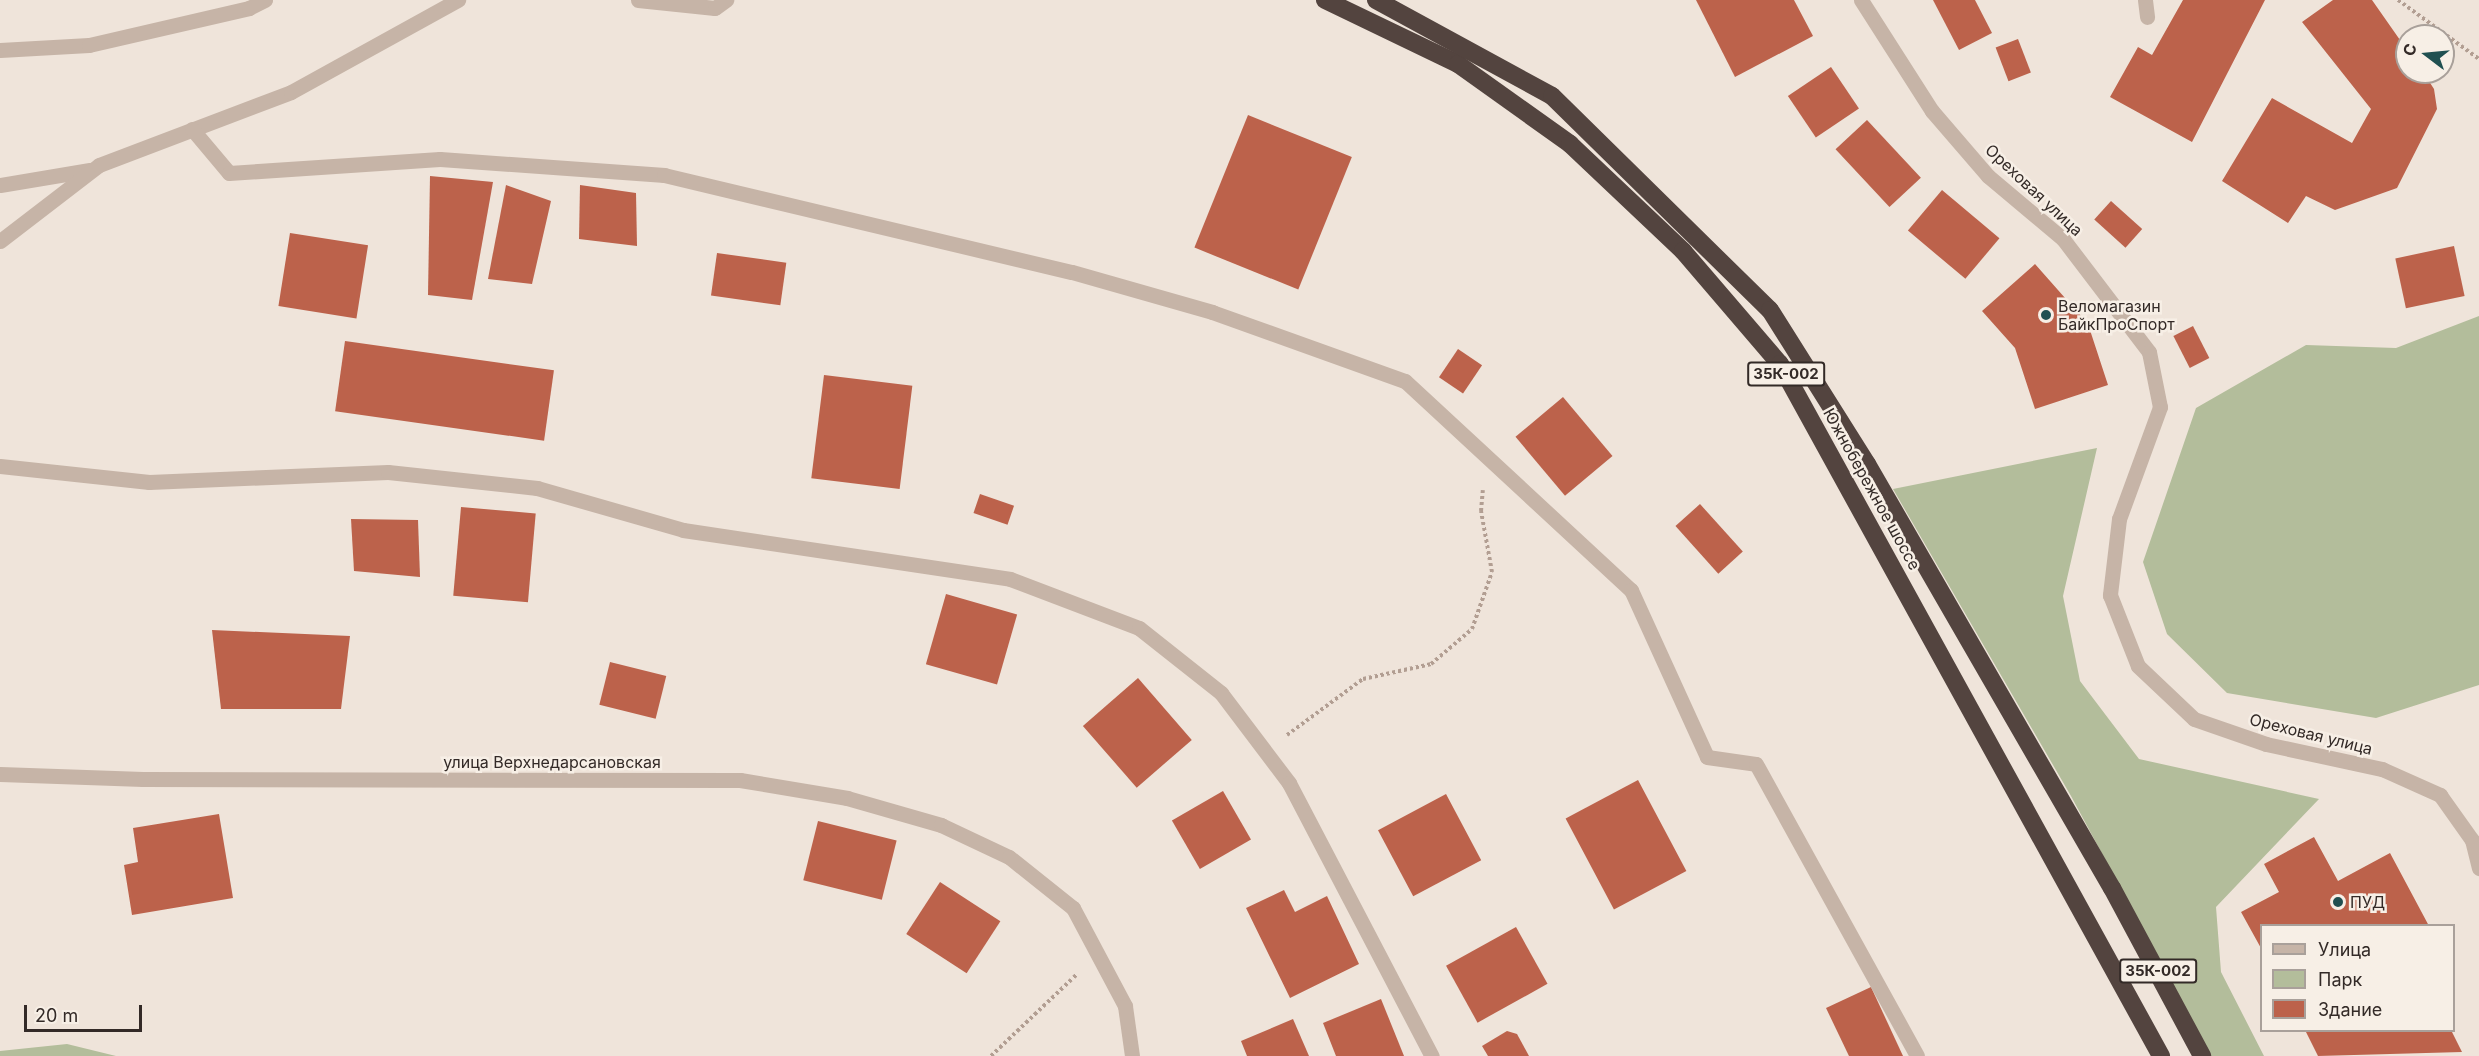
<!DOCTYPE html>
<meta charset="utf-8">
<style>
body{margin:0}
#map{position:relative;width:2479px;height:1056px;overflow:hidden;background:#efe4da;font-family:Inter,sans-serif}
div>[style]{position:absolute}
.green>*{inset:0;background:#b3bd9b}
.building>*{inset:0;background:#bc624b;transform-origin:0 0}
.path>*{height:4px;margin-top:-2px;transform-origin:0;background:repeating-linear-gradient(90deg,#b29e92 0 3px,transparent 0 6px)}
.lane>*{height:15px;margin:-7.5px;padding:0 7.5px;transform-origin:7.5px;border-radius:7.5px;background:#c6b4a7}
.street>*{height:15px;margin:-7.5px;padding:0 7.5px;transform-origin:7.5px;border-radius:7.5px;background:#c6b4a7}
.highway>*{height:18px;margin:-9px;padding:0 9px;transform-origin:9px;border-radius:9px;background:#53443f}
.dots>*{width:16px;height:16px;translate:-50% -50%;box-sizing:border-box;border:3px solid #f7efe6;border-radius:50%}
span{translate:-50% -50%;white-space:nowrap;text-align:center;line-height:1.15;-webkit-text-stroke:5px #f7efe6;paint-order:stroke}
.shield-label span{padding:2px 4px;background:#f7efe6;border:2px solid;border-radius:4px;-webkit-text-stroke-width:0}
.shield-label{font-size:15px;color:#332a27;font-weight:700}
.street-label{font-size:16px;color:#332a27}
.poi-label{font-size:16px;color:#332a27}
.left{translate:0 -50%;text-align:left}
.legend{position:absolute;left:2260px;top:924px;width:195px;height:108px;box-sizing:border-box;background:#f7efe6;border:2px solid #a9a09a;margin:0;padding:8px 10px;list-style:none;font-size:18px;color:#332a27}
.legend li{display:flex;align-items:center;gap:12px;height:30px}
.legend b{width:30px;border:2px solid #a9a09a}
.north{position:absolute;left:2395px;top:24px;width:60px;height:60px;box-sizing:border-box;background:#f7efe6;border:2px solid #a9a09a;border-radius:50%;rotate:286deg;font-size:16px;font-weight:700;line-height:24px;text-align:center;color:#332a27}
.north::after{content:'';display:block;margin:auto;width:21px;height:27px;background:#205051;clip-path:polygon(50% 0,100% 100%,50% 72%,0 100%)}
.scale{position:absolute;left:24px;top:1005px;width:118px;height:27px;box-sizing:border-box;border:3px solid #332a27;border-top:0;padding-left:8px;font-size:18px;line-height:21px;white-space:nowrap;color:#332a27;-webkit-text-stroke:4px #f7efe6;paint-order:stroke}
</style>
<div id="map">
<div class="green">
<div style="clip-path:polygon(2479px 316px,2479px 685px,2376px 718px,2227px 693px,2167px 634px,2143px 562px,2196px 408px,2306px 345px,2396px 348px)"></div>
<div style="clip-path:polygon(2097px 448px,2063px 596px,2080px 681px,2139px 759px,2319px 799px,2216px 907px,2221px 972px,2264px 1056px,2211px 1056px,2071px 796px,1893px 489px)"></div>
<div style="clip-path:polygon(67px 1044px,116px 1056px,0 1056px,0 1051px)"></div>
</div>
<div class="building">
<div style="clip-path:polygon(1696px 0,1794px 0,1813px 36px,1735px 77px)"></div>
<div style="clip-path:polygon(1933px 0,1975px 0,1992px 33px,1959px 50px)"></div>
<div style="clip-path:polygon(2183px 0,2265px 0,2192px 142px,2110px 97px,2138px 47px,2152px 55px)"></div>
<div style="clip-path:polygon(2333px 0,2372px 0,2407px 50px,2407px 72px,2423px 72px,2434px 89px,2437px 109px,2397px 188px,2335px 210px,2306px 196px,2288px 223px,2222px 181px,2272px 98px,2352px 143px,2371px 109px,2302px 22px)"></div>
<div style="left:2018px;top:39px;width:36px;height:24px;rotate:69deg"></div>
<div style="left:1831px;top:67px;width:50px;height:52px;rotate:56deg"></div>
<div style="left:1248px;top:115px;width:112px;height:143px;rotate:22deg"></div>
<div style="left:1867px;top:120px;width:79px;height:43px;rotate:47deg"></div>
<div style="clip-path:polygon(430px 176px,493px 182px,472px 300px,428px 295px)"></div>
<div style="clip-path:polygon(506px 185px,551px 201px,532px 284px,488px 279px)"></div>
<div style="clip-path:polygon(580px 185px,636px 193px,637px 246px,579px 239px)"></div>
<div style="left:1942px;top:190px;width:75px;height:53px;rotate:40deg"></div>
<div style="left:2111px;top:201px;width:42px;height:25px;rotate:42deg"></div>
<div style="left:290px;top:233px;width:79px;height:74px;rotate:9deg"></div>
<div style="left:2454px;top:246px;width:51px;height:60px;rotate:78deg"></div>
<div style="left:717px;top:253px;width:70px;height:43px;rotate:8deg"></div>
<div style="clip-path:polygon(2035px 264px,2088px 324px,2108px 385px,2035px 409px,2015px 348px,1982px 311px)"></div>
<div style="left:2193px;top:326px;width:36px;height:22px;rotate:63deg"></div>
<div style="left:345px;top:341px;width:211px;height:71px;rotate:8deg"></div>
<div style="left:1458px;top:349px;width:29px;height:34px;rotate:34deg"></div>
<div style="left:824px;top:375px;width:89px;height:104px;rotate:7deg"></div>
<div style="left:1563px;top:397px;width:77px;height:62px;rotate:50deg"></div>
<div style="left:980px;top:494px;width:36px;height:20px;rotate:19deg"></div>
<div style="left:1700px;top:504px;width:64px;height:33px;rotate:48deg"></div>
<div style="left:461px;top:507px;width:75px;height:89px;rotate:5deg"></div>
<div style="clip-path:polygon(351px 519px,418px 520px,420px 577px,354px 571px)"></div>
<div style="left:946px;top:594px;width:74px;height:73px;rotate:16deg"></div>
<div style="clip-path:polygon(212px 630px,350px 636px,341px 709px,221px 709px)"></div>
<div style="left:610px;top:662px;width:58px;height:44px;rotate:14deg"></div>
<div style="left:1138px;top:678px;width:82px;height:73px;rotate:49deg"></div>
<div style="left:1638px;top:780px;width:103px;height:82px;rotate:62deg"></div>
<div style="left:1223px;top:791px;width:56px;height:59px;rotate:60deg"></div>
<div style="left:1446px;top:794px;width:75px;height:77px;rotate:62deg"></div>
<div style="clip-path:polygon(219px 814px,233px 898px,132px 915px,124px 865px,138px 862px,133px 828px)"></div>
<div style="left:818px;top:821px;width:81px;height:61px;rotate:14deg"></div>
<div style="clip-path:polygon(2314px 837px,2338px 881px,2390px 853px,2429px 926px,2262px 926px,2262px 950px,2241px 912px,2279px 892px,2264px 864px)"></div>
<div style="left:940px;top:882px;width:72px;height:62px;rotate:33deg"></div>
<div style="clip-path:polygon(1284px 890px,1295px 912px,1327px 896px,1359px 964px,1290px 998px,1246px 908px)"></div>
<div style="left:1516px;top:927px;width:65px;height:80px;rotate:61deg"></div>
<div style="clip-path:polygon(1871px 987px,1903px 1056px,1849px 1056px,1826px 1008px)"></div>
<div style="clip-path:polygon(1381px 999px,1404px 1056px,1336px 1056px,1323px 1023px)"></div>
<div style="clip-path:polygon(1293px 1019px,1309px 1056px,1247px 1056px,1241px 1041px)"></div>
<div style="clip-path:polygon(2305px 1030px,2451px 1030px,2462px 1052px,2318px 1056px)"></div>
<div style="clip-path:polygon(1507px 1031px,1517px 1034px,1529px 1056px,1488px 1056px,1482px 1046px)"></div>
</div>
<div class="path">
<div style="left:2398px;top:0;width:100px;rotate:36.1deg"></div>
<div style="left:1287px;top:735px;width:94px;rotate:-36.4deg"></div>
<div style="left:1363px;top:679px;width:70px;rotate:-12.4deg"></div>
<div style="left:1431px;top:664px;width:54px;rotate:-40.5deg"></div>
<div style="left:1472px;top:629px;width:60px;rotate:-70.7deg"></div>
<div style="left:1492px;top:572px;width:62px;rotate:-100.2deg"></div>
<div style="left:1481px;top:511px;width:21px;rotate:-85deg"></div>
<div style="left:991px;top:1056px;width:119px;rotate:-43.6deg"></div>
</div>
<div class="lane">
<div style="left:638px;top:0;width:77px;rotate:5.9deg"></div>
<div style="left:715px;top:8px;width:14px;rotate:-36deg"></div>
<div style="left:2145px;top:0;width:17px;rotate:83deg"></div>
<div style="left:0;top:50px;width:89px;rotate:-3.2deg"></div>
<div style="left:89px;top:45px;width:164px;rotate:-13deg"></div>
<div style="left:249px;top:8px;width:18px;rotate:-27deg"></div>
<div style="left:0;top:185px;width:91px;rotate:-9.5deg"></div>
<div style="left:0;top:241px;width:125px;rotate:-37.5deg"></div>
<div style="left:99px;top:165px;width:205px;rotate:-20.8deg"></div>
<div style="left:291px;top:92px;width:191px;rotate:-28.9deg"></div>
</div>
<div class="street">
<div style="left:1861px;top:0;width:132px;rotate:57.4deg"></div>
<div style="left:1932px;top:111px;width:86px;rotate:49.3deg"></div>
<div style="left:1988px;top:176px;width:98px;rotate:40deg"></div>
<div style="left:2063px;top:239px;width:142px;rotate:52.7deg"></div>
<div style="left:2149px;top:352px;width:56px;rotate:78.7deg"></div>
<div style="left:2160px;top:407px;width:119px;rotate:110.1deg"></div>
<div style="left:2119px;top:519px;width:77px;rotate:96.8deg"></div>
<div style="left:2110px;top:595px;width:76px;rotate:68.5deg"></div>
<div style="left:2138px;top:666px;width:77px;rotate:43.4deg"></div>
<div style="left:2194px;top:719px;width:76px;rotate:19.1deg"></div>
<div style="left:2266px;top:744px;width:119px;rotate:12.2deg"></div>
<div style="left:2382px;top:769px;width:64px;rotate:24.1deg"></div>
<div style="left:2440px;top:795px;width:55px;rotate:54.6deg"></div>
<div style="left:2472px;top:840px;width:29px;rotate:76deg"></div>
<div style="left:192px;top:129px;width:57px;rotate:49.9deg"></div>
<div style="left:229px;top:173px;width:211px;rotate:-3.8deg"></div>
<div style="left:440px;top:159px;width:225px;rotate:4.1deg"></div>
<div style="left:664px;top:175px;width:419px;rotate:13.4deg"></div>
<div style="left:1072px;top:272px;width:146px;rotate:15.9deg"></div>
<div style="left:1212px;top:312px;width:205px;rotate:19.7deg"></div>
<div style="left:1405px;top:381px;width:308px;rotate:42.8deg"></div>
<div style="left:1631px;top:590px;width:183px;rotate:65.5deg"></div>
<div style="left:1707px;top:757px;width:49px;rotate:8.1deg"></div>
<div style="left:1756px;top:764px;width:333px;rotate:61.1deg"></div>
<div style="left:0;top:466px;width:150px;rotate:6.1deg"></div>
<div style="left:149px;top:482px;width:239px;rotate:-2.4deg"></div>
<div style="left:388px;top:472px;width:150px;rotate:6.1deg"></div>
<div style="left:537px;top:488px;width:152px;rotate:16deg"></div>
<div style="left:683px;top:530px;width:331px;rotate:8.5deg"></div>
<div style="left:1010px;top:579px;width:138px;rotate:20.8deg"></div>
<div style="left:1139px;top:628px;width:105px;rotate:38.4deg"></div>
<div style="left:1221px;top:693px;width:113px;rotate:52.9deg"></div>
<div style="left:1289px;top:783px;width:308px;rotate:62.4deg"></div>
<div style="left:0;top:774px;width:143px;rotate:2deg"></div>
<div style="left:143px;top:779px;width:597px;rotate:0.1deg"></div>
<div style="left:740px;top:780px;width:109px;rotate:9.5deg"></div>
<div style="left:847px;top:798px;width:98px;rotate:16deg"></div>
<div style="left:941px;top:825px;width:75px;rotate:25.2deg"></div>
<div style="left:1009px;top:857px;width:82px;rotate:38.6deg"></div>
<div style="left:1073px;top:908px;width:111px;rotate:62deg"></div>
<div style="left:1125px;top:1006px;width:50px;rotate:82deg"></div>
</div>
<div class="highway">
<div style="left:1325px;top:0;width:148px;rotate:25.7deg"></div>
<div style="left:1458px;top:64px;width:138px;rotate:35.5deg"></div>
<div style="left:1570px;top:144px;width:156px;rotate:43.4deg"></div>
<div style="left:1683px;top:251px;width:149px;rotate:49.4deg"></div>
<div style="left:1780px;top:364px;width:790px;rotate:61.16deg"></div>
<div style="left:1376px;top:0;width:200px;rotate:28.6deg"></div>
<div style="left:1552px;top:96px;width:305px;rotate:44.5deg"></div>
<div style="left:1770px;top:310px;width:182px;rotate:57.8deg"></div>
<div style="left:1867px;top:464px;width:490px;rotate:60deg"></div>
<div style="left:2112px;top:888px;width:191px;rotate:61.8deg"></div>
</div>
<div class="dots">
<div style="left:2046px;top:315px;background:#205051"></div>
<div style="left:2338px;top:902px;background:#205051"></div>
</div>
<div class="shield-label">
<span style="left:1786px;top:374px">35К-002</span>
<span style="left:2158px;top:971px">35К-002</span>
</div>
<div class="street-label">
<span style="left:2034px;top:190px;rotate:43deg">Ореховая улица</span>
<span style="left:1872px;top:489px;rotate:61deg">Южнобережное шоссе</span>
<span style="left:2311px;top:734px;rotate:14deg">Ореховая улица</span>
<span style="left:552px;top:762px">улица Верхнедарсановская</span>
</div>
<div class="poi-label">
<span class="left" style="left:2058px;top:315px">Веломагазин<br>БайкПроСпорт</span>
<span class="left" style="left:2350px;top:902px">ПУД</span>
</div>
<ul class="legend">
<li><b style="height:8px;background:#c6b4a7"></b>Улица</li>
<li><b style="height:16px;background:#b3bd9b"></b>Парк</li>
<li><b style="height:16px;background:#bc624b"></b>Здание</li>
</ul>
<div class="north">С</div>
<div class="scale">20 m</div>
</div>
